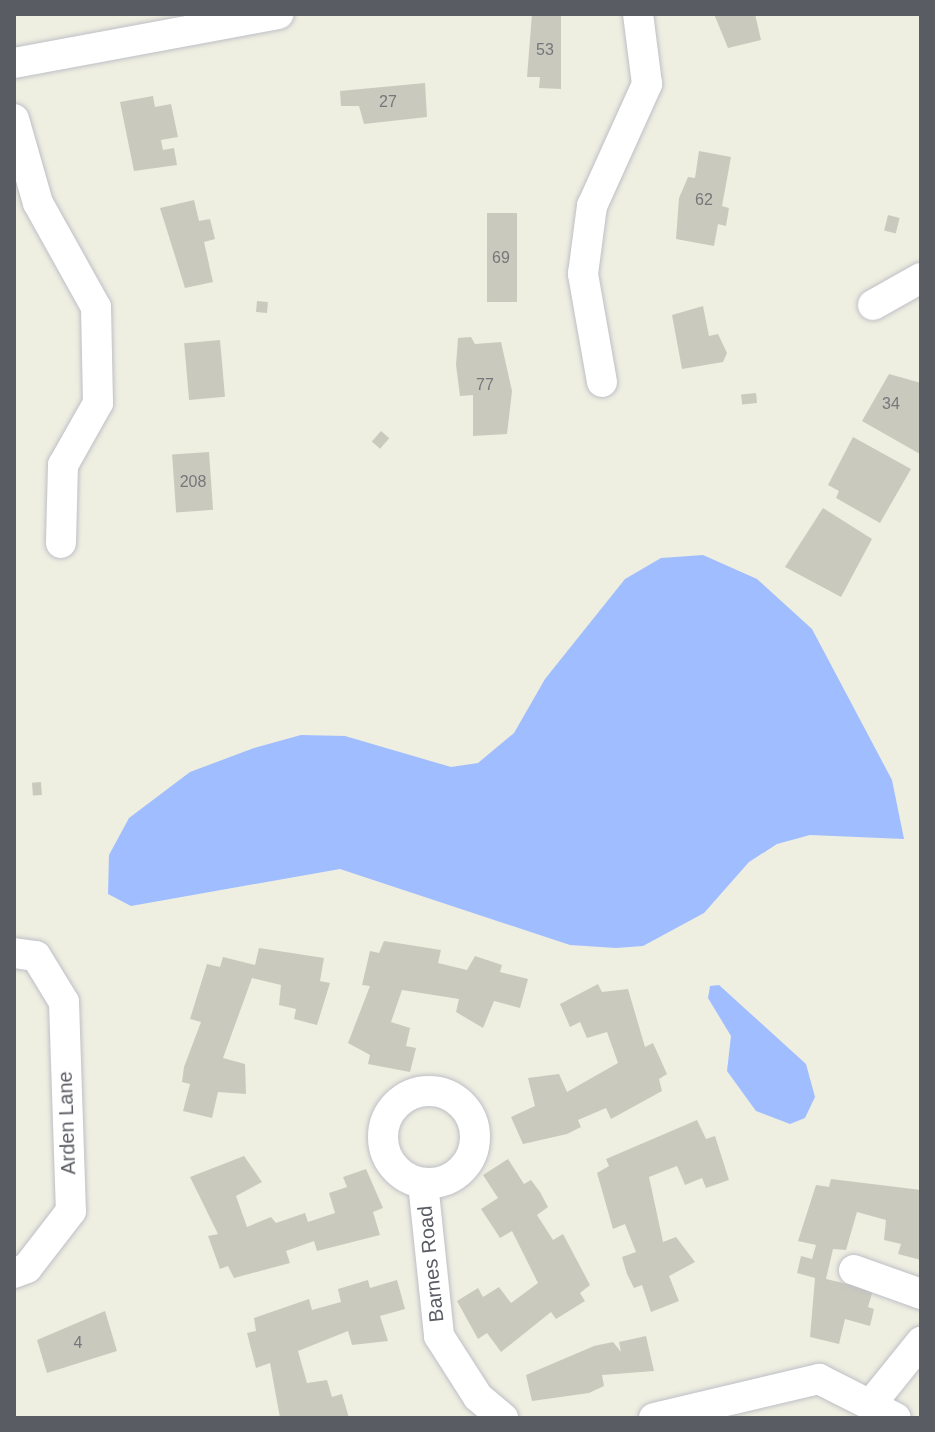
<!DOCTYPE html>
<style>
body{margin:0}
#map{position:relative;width:935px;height:1432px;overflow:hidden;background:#eeeee1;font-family:Helvetica,sans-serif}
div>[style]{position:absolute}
.water>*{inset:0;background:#a0beff}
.building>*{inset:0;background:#c9c9be;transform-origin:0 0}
.roads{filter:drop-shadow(0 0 2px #bebfc6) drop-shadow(0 0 2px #bebfc6)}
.minor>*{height:30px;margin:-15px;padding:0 15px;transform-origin:15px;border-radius:15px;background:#fff}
.minor>.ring{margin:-15px;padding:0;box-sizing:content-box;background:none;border:30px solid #fff;border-radius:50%}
span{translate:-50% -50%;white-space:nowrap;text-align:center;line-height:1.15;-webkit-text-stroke:6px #fff;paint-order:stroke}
.number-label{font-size:16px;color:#76777a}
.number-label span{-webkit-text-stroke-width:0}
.street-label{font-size:20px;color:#5a5c63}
.frame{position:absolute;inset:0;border:16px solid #5a5c63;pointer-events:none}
</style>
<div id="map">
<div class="water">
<div style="clip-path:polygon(703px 555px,757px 579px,812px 629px,892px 780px,904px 839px,810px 835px,777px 844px,749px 862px,704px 913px,643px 946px,616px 948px,570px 945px,340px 869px,131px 906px,108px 894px,109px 855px,129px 818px,190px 772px,254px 748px,301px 735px,345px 736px,451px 767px,478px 763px,514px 733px,545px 679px,625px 579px,661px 558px)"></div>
<div style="clip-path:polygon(719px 985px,806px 1064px,815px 1097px,805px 1118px,790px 1124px,756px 1111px,727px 1071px,731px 1036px,708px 998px,710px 986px)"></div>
</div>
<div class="building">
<div style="clip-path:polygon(532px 14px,561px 14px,561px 89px,539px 88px,540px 77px,527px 77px)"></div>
<div style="clip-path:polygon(714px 14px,755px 14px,761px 40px,728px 48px)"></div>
<div style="clip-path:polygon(425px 83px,427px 117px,364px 124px,359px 106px,341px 106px,340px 91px)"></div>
<div style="clip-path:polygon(153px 96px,155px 107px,171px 104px,178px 137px,161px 140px,163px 150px,174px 148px,177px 165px,134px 171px,120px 102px)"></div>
<div style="clip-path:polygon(699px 151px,731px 157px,722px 206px,729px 208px,726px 226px,718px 224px,714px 246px,676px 239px,679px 198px,688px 177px,695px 178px)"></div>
<div style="clip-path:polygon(194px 200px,199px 221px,210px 219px,215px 239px,204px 242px,213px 282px,185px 288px,160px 208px)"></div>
<div style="left:487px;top:213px;width:30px;height:89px"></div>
<div style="left:888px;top:215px;width:12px;height:16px;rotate:14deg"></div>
<div style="left:257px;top:301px;width:11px;height:11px;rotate:5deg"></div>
<div style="clip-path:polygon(703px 306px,709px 336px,718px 334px,727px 353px,723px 362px,682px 369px,672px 315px)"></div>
<div style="clip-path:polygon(471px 337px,475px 344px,501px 342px,512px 391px,507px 434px,473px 436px,473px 395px,460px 396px,456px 365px,458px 338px)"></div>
<div style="left:220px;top:340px;width:57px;height:36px;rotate:85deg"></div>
<div style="clip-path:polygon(889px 374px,921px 383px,920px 454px,862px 421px)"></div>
<div style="left:756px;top:393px;width:10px;height:15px;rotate:84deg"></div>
<div style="left:381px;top:431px;width:11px;height:14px;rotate:41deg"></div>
<div style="clip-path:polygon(853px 437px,911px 469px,880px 523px,836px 498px,839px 491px,828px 485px)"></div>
<div style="left:209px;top:452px;width:58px;height:37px;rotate:86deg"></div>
<div style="clip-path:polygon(823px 508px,872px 539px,841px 597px,785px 567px)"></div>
<div style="left:41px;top:782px;width:13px;height:9px;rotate:86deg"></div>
<div style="clip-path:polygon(384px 941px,441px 950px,438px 963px,467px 970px,475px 956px,502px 965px,500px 972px,528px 979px,520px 1008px,494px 1001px,483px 1028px,456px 1012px,459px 999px,402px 990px,391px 1022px,410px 1028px,406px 1046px,416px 1048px,410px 1072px,368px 1064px,370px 1055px,348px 1043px,370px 986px,362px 985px,370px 951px,379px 953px)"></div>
<div style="clip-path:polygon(259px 948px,324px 958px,320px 981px,330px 983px,317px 1025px,294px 1019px,296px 1009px,279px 1005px,281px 985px,252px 978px,223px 1058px,245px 1064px,246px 1094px,218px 1092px,212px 1118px,183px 1111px,190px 1084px,182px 1082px,184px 1067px,201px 1022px,190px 1019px,207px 964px,220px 967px,223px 957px,255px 965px)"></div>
<div style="clip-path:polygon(598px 984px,602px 992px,628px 989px,645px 1047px,653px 1043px,667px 1074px,659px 1079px,662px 1091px,611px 1119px,606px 1108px,578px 1120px,581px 1127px,567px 1134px,523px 1144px,511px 1117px,535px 1106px,528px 1078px,559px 1074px,567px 1092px,618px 1063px,607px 1032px,587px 1038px,580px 1022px,570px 1027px,560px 1004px)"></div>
<div style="clip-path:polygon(697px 1120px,706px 1139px,715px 1136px,729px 1180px,706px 1188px,702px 1178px,685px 1185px,677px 1166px,649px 1177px,663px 1242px,676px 1237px,695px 1262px,669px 1276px,679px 1301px,651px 1312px,642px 1285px,634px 1288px,627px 1274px,622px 1257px,636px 1252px,625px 1224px,613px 1229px,597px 1173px,609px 1166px,606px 1159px)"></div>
<div style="clip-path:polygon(244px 1156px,262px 1182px,236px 1196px,247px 1227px,271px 1217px,276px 1223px,305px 1213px,308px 1222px,335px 1213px,329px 1193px,347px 1187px,343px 1177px,366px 1169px,383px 1208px,373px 1212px,380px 1235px,317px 1251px,314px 1241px,286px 1251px,290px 1263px,234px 1278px,228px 1266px,220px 1269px,208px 1236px,218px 1234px,190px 1177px)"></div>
<div style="clip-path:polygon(508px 1159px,524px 1184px,531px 1180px,540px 1192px,548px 1207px,537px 1215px,553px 1240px,563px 1234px,590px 1285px,580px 1293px,585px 1301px,556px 1319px,551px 1312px,501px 1352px,487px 1333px,478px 1339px,457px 1301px,478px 1288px,483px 1297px,499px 1287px,511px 1303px,538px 1283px,512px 1231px,500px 1238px,481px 1209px,498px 1198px,483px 1175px)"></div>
<div style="clip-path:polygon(831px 1179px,921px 1190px,921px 1260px,898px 1254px,901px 1244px,884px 1240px,886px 1220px,857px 1212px,846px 1250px,833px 1249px,826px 1279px,873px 1290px,868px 1307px,874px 1309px,870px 1326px,845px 1319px,839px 1344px,810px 1337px,815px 1278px,797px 1273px,801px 1256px,812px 1259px,816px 1245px,798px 1241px,816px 1185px,829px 1187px)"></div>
<div style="clip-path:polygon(368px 1280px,370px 1288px,397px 1280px,405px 1309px,380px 1316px,388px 1341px,352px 1345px,348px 1331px,298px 1351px,307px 1383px,327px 1380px,332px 1397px,342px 1394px,349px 1418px,280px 1418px,270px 1363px,256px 1368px,247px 1333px,256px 1331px,254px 1318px,309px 1299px,312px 1310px,341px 1302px,338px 1289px)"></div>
<div style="clip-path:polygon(105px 1311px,117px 1351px,47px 1373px,37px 1340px)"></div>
<div style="clip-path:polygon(646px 1336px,654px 1371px,602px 1375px,604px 1386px,589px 1393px,532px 1401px,526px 1375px,594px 1346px,613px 1342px,621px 1352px,619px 1342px)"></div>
</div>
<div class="roads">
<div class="minor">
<div style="left:14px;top:63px;width:269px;rotate:-10.5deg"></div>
<div style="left:14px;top:119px;width:87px;rotate:74.1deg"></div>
<div style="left:38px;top:203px;width:119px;rotate:60.9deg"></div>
<div style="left:96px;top:307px;width:96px;rotate:88.8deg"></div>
<div style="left:98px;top:403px;width:71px;rotate:119.4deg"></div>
<div style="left:63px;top:465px;width:78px;rotate:91.5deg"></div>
<div style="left:873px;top:305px;width:55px;rotate:-29.4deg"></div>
<div style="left:602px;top:382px;width:110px;rotate:-100deg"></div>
<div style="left:583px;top:274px;width:69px;rotate:-82.5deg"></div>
<div style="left:592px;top:206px;width:134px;rotate:-65.7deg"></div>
<div style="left:647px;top:84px;width:71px;rotate:-97.3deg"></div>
<div style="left:14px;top:953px;width:22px;rotate:8deg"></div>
<div style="left:36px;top:956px;width:54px;rotate:58.7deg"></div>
<div style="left:64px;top:1002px;width:209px;rotate:88.1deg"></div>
<div style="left:71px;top:1211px;width:72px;rotate:127.7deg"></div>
<div style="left:27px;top:1268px;width:14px;rotate:159deg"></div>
<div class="ring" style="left:383px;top:1091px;width:62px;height:62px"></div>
<div style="left:423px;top:1183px;width:154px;rotate:84deg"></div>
<div style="left:439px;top:1336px;width:72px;rotate:57.4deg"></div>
<div style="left:478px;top:1397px;width:33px;rotate:40deg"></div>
<div style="left:854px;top:1270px;width:71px;rotate:19.7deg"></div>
<div style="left:871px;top:1404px;width:80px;rotate:-51.1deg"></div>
<div style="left:654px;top:1418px;width:170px;rotate:-13.3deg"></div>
<div style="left:819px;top:1379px;width:86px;rotate:26.9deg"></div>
</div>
</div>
<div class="number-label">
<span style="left:545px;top:50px">53</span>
<span style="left:388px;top:102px">27</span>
<span style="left:704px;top:200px">62</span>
<span style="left:501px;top:258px">69</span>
<span style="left:485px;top:385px">77</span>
<span style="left:891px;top:404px">34</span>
<span style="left:193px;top:482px">208</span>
<span style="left:78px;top:1343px">4</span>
</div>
<div class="street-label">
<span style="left:67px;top:1123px;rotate:-92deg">Arden Lane</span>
<span style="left:431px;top:1264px;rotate:-96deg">Barnes Road</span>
</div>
<div class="frame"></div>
</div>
